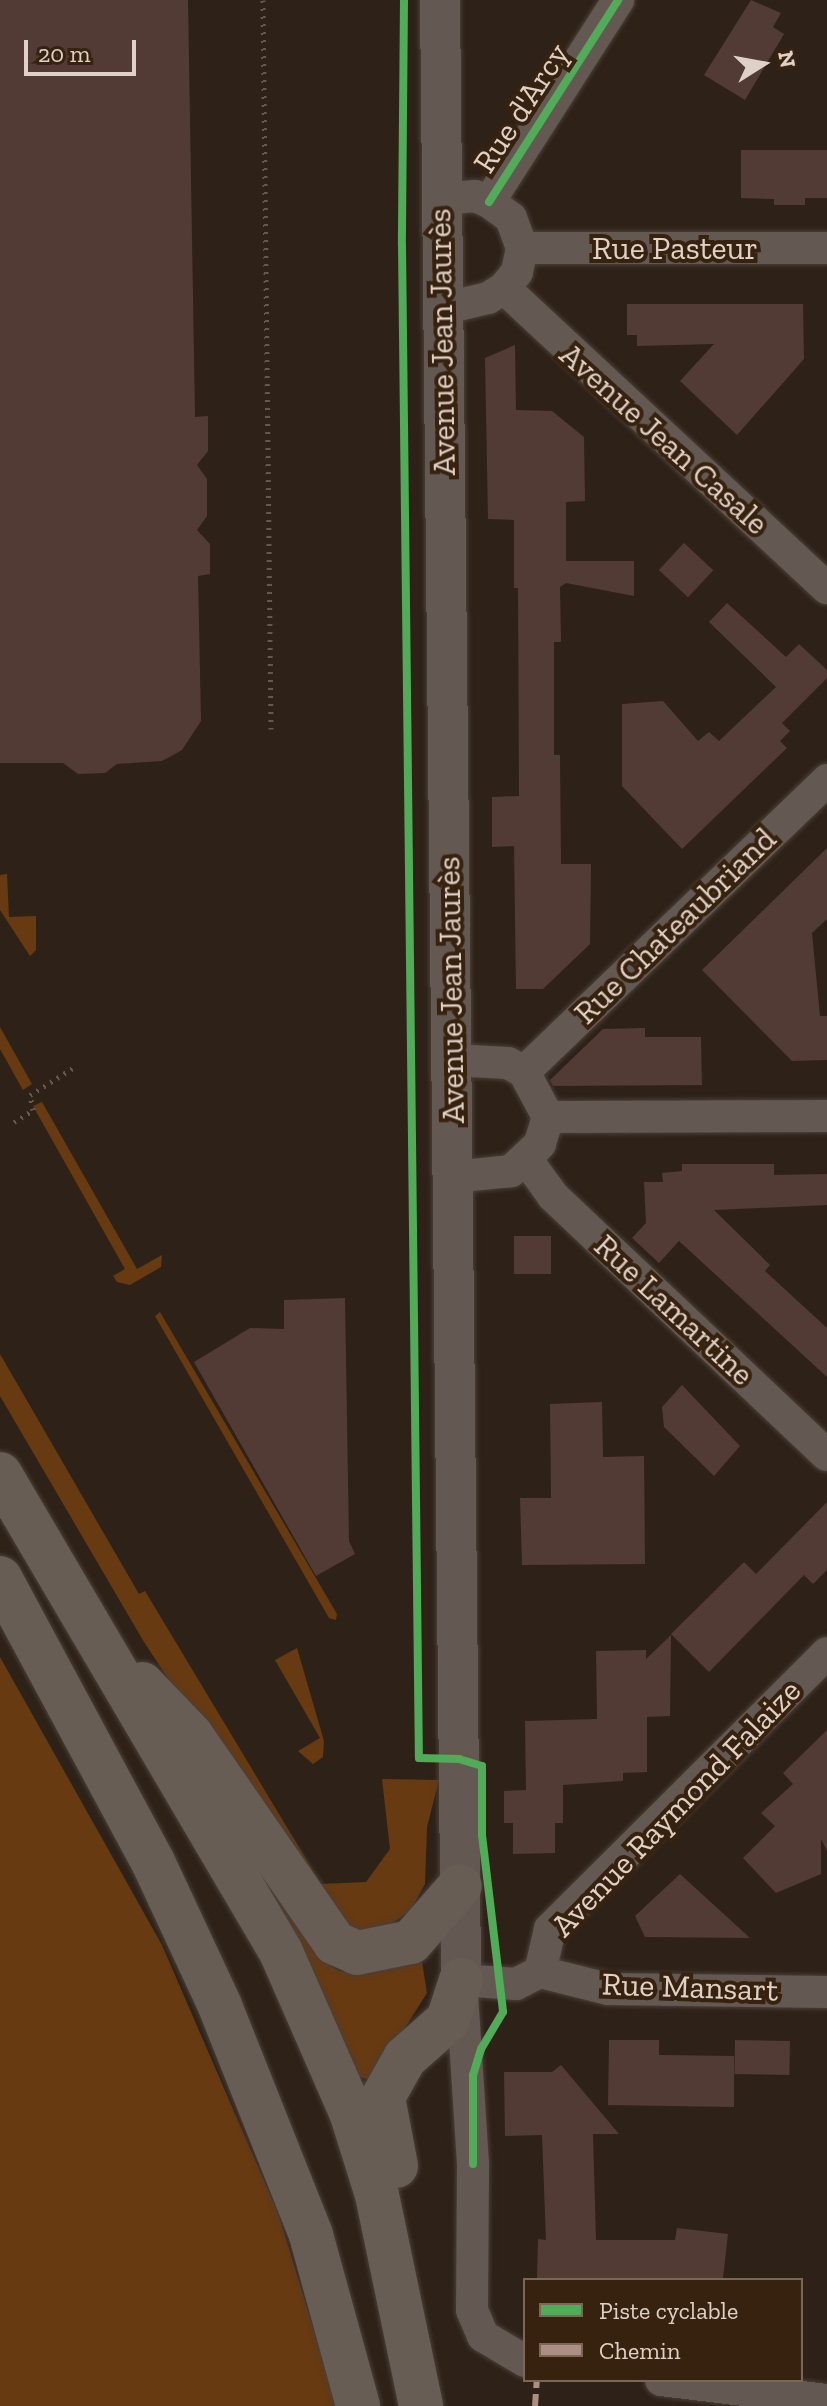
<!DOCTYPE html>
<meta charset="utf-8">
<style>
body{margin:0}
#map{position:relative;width:827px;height:2406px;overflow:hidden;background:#2e2218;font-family:"Zilla Slab",serif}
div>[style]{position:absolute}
.green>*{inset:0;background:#673a12}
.building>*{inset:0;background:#523b34;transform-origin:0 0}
.path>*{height:5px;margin-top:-2.5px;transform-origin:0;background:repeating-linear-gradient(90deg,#635952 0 2px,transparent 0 8px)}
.roads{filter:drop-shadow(0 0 2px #4a3f38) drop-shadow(0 0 2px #4a3f38)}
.minor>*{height:32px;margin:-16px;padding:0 16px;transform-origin:16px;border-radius:16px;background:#645952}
.tertiary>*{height:40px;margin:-20px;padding:0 20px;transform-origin:20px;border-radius:20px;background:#645952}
.secondary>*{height:44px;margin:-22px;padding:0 22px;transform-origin:22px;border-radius:22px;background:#685d54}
.quiet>*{height:6px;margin-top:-3px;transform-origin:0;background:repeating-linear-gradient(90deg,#ac8f84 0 12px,transparent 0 18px)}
.cycleway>*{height:8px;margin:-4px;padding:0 4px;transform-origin:4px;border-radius:4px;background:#51ab58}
span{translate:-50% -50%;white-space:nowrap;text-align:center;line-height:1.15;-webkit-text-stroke:8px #37210f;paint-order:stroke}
.street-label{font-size:32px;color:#e0d1c6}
.legend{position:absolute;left:523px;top:2278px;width:280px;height:104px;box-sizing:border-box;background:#37210f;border:2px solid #7b6758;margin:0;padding:10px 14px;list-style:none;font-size:24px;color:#e0d1c6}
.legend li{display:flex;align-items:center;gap:16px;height:40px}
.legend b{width:40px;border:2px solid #7b6758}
.north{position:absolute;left:723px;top:24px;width:80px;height:80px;-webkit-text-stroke:6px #37210f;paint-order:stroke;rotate:79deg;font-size:22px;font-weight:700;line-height:32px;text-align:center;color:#e0d1c6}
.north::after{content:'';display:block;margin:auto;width:28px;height:36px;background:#e0d1c6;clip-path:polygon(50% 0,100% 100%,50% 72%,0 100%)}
.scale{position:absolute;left:24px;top:40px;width:112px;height:36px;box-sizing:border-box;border:4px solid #e0d1c6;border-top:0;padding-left:10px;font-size:24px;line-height:28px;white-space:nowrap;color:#e0d1c6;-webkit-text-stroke:6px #37210f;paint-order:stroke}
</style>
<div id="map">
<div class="green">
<div style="clip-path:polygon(7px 874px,9px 917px,36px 916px,36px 950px,30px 956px,0 910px,0 875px)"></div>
<div style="clip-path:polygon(0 1027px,32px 1084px,23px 1090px,0 1049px)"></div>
<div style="clip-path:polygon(42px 1102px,137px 1269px,162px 1255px,161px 1267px,130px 1285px,117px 1282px,113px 1276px,125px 1269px,33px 1106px)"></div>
<div style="clip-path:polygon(160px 1312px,337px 1614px,336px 1620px,329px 1618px,155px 1316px)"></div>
<div style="clip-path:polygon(0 1354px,139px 1594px,145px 1591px,321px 1884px,366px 1882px,390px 1849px,382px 1779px,439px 1780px,427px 1827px,425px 1884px,410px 1911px,391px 1924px,364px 1931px,349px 1927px,294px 1870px,144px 1642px,0 1396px)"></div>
<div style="clip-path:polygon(297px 1648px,324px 1741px,323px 1757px,313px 1764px,298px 1751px,320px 1738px,275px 1660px)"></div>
<div style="clip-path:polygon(0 1657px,162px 1945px,278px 2213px,337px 2406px,0 2406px)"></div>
<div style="clip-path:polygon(269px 1885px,326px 1963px,339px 1971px,363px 1974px,422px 1962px,427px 1993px,372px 2080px,359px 2077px)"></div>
</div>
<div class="building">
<div style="clip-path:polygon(0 0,188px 0,195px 417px,208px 416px,208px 451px,197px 465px,207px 479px,207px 516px,197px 530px,210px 544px,210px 574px,198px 576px,201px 721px,182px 750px,162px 761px,117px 764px,105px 773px,78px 774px,63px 763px,0 763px)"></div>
<div style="clip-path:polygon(751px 0,781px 13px,773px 27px,784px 34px,745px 100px,704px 75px)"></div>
<div style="clip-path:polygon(741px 150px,827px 150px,827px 198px,805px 198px,805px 205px,774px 205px,774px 199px,741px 198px)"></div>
<div style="clip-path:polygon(627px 304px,803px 304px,804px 359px,737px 435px,680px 381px,714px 344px,637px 346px,637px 335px,627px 335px)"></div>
<div style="clip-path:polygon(515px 345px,516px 410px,552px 411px,584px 437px,585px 501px,566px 502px,566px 561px,634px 561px,634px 596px,566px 583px,560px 587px,561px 642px,554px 642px,554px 755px,560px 755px,561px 864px,591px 864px,590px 944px,543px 989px,516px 989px,514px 846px,492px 847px,492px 797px,519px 796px,518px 588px,514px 588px,514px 520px,488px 519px,485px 358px)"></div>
<div style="left:684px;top:543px;width:40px;height:37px;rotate:43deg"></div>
<div style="clip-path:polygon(727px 603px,786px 657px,799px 644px,827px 670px,827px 678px,782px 723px,790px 731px,780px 741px,787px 748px,682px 849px,622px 786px,622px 704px,663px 701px,698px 741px,709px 732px,719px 741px,776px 687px,709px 622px)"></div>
<div style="clip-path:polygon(827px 848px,827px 919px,812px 933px,820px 1016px,827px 1016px,827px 1060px,792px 1061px,702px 970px)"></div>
<div style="clip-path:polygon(645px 1028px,645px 1037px,701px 1037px,702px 1085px,553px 1086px,550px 1080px,603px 1029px)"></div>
<div style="clip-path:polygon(682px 1164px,774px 1164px,774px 1175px,827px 1174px,827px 1205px,714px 1210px,770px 1265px,765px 1271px,827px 1328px,827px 1377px,679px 1241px,659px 1263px,632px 1238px,646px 1223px,644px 1182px,663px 1182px,662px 1173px,682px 1171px)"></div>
<div style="left:514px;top:1236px;width:37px;height:38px"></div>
<div style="clip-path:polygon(345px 1298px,349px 1541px,355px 1554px,316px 1576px,194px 1362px,250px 1328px,284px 1329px,284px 1300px)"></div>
<div style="clip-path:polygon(682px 1385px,740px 1446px,714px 1476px,664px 1427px,662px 1407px)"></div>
<div style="clip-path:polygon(602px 1402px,603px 1457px,644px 1456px,645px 1564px,522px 1565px,520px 1498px,551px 1498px,550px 1404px)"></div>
<div style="clip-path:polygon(827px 1502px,827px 1570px,813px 1584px,804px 1575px,709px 1672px,671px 1634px,744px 1562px,756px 1574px)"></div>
<div style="clip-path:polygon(671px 1635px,670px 1716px,647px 1717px,647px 1772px,623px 1773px,623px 1781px,563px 1785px,563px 1823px,555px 1823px,555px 1853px,513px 1854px,513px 1823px,504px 1823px,504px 1791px,526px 1790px,525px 1721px,597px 1719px,596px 1651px,646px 1650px,646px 1659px)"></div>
<div style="clip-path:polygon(827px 1730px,827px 1851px,821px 1839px,821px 1874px,776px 1893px,743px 1858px,775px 1826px,761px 1813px,793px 1784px,783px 1773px)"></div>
<div style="clip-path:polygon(680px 1874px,750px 1938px,645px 1937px,635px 1916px)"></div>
<div style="clip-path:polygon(609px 2040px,659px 2040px,659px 2055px,734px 2056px,734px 2107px,608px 2105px)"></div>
<div style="left:735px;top:2040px;width:55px;height:34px;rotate:1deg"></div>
<div style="clip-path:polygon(561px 2065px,619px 2134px,593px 2134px,596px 2240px,675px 2240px,677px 2228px,728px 2234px,723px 2278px,537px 2280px,538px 2239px,546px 2240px,542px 2135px,505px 2136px,504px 2072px,552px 2072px)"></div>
</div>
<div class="path">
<div style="left:263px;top:0;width:729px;rotate:89.37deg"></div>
<div style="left:14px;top:1122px;width:22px;rotate:-32deg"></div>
<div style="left:33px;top:1110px;width:15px;rotate:-101deg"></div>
<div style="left:30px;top:1095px;width:51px;rotate:-32.1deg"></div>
</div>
<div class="roads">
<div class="minor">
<div style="left:441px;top:199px;width:34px;rotate:-5deg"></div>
<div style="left:475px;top:196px;width:15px;rotate:23deg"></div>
<div style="left:489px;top:202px;width:27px;rotate:36deg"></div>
<div style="left:511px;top:218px;width:32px;rotate:70deg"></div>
<div style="left:522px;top:248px;width:25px;rotate:102deg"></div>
<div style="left:517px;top:272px;width:21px;rotate:129deg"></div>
<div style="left:504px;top:288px;width:19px;rotate:148deg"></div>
<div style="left:488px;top:298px;width:47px;rotate:166.6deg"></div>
<div style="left:489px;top:202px;width:240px;rotate:-57.4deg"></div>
<div style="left:522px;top:248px;width:305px"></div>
<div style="left:504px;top:288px;width:441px;rotate:42.9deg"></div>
<div style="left:452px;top:1060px;width:56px;rotate:3.1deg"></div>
<div style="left:508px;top:1063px;width:18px;rotate:29deg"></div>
<div style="left:524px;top:1072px;width:51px;rotate:61.9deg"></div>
<div style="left:548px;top:1117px;width:28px;rotate:107deg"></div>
<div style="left:540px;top:1144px;width:40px;rotate:137deg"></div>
<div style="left:511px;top:1171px;width:57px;rotate:174deg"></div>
<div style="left:524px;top:1072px;width:421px;rotate:-43.9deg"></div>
<div style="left:548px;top:1117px;width:279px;rotate:-0.2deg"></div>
<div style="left:527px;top:1160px;width:44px;rotate:54.2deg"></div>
<div style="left:553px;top:1196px;width:377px;rotate:43.4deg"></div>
<div style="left:540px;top:1972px;width:44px;rotate:-76.9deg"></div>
<div style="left:550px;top:1929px;width:391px;rotate:-44.9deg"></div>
<div style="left:525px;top:2361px;width:49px;rotate:-149.2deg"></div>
<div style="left:483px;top:2336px;width:28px;rotate:-113deg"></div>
<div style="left:472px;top:2310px;width:146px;rotate:-89.6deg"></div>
<div style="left:473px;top:2164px;width:184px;rotate:-93.7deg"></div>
<div style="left:461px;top:1980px;width:55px;rotate:4.2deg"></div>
<div style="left:516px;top:1984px;width:27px;rotate:-27deg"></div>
<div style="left:540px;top:1972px;width:70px;rotate:14deg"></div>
<div style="left:608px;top:1989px;width:219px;rotate:0.8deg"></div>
<div style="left:661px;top:2380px;width:167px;rotate:6.9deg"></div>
</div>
<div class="tertiary">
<div style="left:440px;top:0;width:1980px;rotate:89.39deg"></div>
</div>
<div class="secondary">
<div style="left:0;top:1474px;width:554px;rotate:59.55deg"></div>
<div style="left:281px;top:1952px;width:175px;rotate:66.4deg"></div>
<div style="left:351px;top:2112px;width:87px;rotate:72.6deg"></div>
<div style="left:377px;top:2195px;width:216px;rotate:78.2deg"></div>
<div style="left:0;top:1578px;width:323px;rotate:61.7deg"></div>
<div style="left:153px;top:1862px;width:159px;rotate:65deg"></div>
<div style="left:220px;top:2006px;width:246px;rotate:68.3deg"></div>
<div style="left:311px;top:2235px;width:177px;rotate:74.6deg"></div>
<div style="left:142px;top:1684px;width:71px;rotate:46.1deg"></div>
<div style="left:191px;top:1735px;width:253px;rotate:55.3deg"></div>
<div style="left:335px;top:1943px;width:24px;rotate:24deg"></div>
<div style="left:357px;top:1953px;width:55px;rotate:-11.5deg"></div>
<div style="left:411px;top:1942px;width:74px;rotate:-48.8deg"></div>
<div style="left:396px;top:2166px;width:70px;rotate:-100.7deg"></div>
<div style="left:383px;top:2097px;width:45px;rotate:-60.6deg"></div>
<div style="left:405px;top:2058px;width:57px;rotate:-41.5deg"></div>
<div style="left:448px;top:2020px;width:42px;rotate:-72deg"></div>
</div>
</div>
<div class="quiet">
<div style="left:535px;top:2406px;width:26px;rotate:-86deg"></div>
</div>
<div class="cycleway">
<div style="left:404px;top:0;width:245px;rotate:90.5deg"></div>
<div style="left:402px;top:245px;width:1513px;rotate:89.36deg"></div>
<div style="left:419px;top:1758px;width:40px;rotate:1.4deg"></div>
<div style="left:459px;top:1759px;width:24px;rotate:17deg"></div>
<div style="left:482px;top:1766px;width:69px;rotate:90deg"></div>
<div style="left:482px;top:1835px;width:178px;rotate:83.2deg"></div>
<div style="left:503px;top:2012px;width:43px;rotate:120.7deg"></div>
<div style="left:481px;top:2049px;width:27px;rotate:107deg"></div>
<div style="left:473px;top:2075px;width:89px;rotate:90deg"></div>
<div style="left:489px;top:202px;width:240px;rotate:-57.4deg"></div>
</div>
<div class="street-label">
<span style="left:521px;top:108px;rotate:-57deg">Rue d'Arcy</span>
<span style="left:675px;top:248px">Rue Pasteur</span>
<span style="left:442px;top:342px;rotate:-91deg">Avenue Jean Jaurès</span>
<span style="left:664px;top:439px;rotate:42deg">Avenue Jean Casale</span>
<span style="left:675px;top:926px;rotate:-44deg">Rue Chateaubriand</span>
<span style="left:451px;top:990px;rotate:-91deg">Avenue Jean Jaurès</span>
<span style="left:674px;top:1310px;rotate:43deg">Rue Lamartine</span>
<span style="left:676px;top:1808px;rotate:-46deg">Avenue Raymond Falaize</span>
<span style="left:690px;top:1987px;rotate:2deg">Rue Mansart</span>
</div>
<ul class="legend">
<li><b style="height:10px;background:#51ab58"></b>Piste cyclable</li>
<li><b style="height:10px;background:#ac8f84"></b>Chemin</li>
</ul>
<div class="north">N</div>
<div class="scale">20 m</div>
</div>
